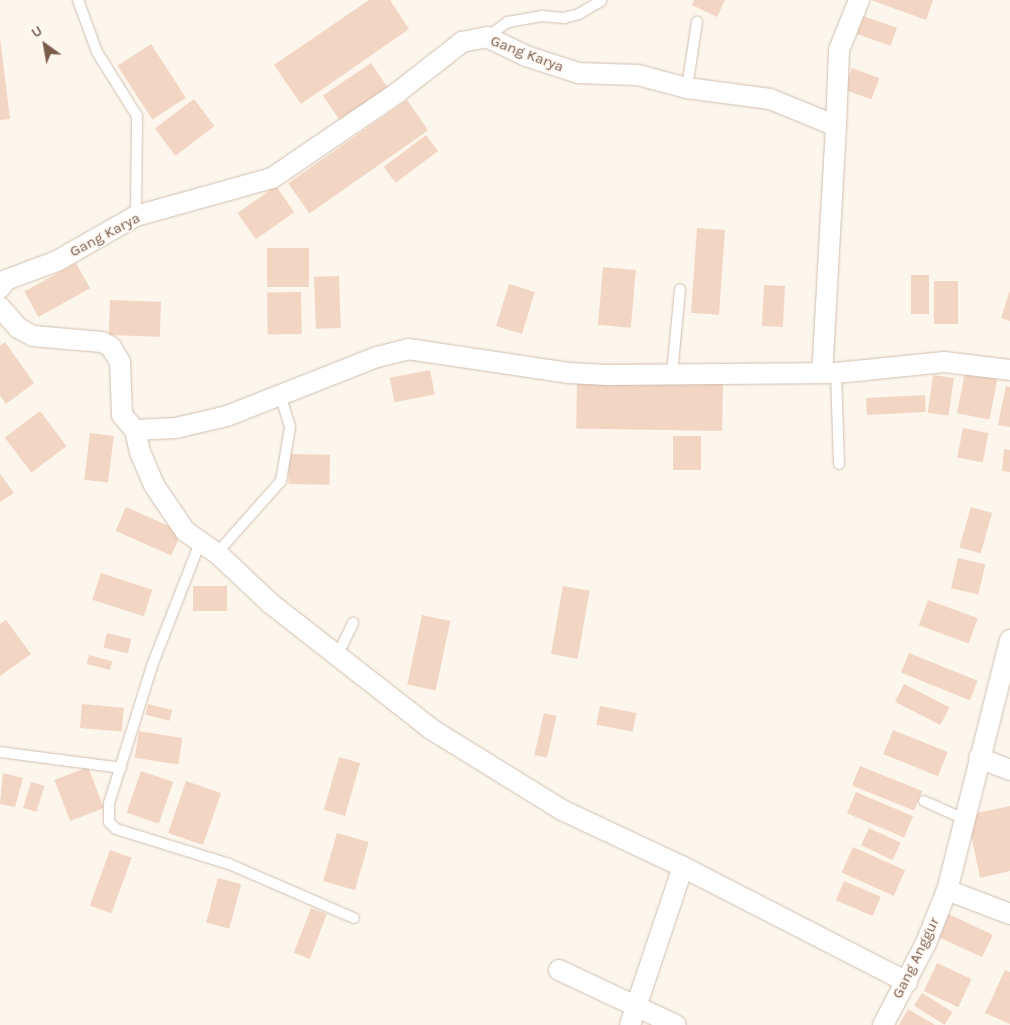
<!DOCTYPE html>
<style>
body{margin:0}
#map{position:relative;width:1010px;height:1025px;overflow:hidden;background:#fdf6ec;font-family:Karla,sans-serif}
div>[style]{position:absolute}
.building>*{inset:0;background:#f3d5c3;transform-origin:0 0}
.roads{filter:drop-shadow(0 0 1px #d1beb0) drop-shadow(0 0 1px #d1beb0)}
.service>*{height:10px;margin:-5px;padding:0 5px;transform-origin:5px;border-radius:5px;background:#fff}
.minor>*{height:20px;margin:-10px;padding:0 10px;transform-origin:10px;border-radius:10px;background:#fff}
span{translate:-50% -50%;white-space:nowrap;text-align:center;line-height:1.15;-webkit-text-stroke:4px #fffaf3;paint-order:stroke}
.street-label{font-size:15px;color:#7a5c4d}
.north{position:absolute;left:20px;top:20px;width:50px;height:50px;-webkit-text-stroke:4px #fffaf3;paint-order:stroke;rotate:328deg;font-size:14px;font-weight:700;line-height:20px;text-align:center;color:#7a5c4d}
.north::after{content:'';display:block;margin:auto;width:18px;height:22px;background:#7a5c4d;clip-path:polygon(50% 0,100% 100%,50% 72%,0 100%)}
</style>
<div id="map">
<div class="building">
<div style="clip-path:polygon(369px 0,390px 0,409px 29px,301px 104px,274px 65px)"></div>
<div style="clip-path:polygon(694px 0,725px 0,717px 17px,692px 5px)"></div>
<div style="clip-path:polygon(871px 0,933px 0,926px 20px)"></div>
<div style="left:860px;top:15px;width:39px;height:19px;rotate:19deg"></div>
<div style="clip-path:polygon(0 37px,10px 119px,0 120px)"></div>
<div style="left:151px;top:44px;width:64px;height:40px;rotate:57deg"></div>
<div style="left:371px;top:63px;width:32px;height:58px;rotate:56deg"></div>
<div style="left:852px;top:68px;width:29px;height:23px;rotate:20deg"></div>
<div style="left:194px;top:99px;width:34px;height:49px;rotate:53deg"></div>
<div style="left:407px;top:100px;width:37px;height:145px;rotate:55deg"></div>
<div style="left:426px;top:135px;width:20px;height:53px;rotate:53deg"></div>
<div style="left:276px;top:186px;width:32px;height:47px;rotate:55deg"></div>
<div style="left:697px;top:228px;width:28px;height:85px;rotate:4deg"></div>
<div style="left:267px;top:248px;width:42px;height:39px"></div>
<div style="left:76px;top:263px;width:29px;height:59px;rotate:61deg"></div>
<div style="left:603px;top:267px;width:33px;height:58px;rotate:5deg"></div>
<div style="left:911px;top:275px;width:18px;height:39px"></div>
<div style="left:339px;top:276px;width:52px;height:25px;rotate:88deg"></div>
<div style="left:934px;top:281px;width:24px;height:43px"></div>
<div style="left:509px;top:284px;width:27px;height:44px;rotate:17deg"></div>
<div style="left:764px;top:285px;width:21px;height:41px;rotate:3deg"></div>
<div style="clip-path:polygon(1010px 290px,1010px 321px,1001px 318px)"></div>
<div style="left:301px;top:292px;width:42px;height:34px;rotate:89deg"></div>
<div style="left:110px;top:300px;width:51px;height:35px;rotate:2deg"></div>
<div style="clip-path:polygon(5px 342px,34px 383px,6px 404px,0 396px,0 346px)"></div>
<div style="left:966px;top:367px;width:33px;height:47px;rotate:11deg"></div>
<div style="left:430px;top:370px;width:25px;height:41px;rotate:79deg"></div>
<div style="left:933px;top:375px;width:21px;height:38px;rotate:8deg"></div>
<div style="left:723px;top:383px;width:48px;height:146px;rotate:91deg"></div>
<div style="clip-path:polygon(1006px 386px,1010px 387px,1010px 427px,998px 425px)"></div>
<div style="left:925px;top:395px;width:17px;height:59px;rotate:87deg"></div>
<div style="left:40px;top:411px;width:44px;height:44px;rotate:53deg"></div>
<div style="left:963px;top:428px;width:26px;height:30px;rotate:11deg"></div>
<div style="left:90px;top:433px;width:24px;height:47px;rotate:7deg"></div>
<div style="left:673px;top:436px;width:28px;height:34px"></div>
<div style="clip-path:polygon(1004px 449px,1010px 450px,1010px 472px,1002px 471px)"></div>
<div style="left:289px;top:454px;width:41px;height:30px;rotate:1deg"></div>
<div style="clip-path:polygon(0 474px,14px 493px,0 502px)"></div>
<div style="left:126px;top:507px;width:61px;height:26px;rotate:24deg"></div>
<div style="left:971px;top:507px;width:22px;height:42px;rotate:16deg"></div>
<div style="left:958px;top:558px;width:28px;height:31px;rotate:13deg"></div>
<div style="left:101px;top:573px;width:54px;height:28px;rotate:18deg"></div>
<div style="left:227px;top:586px;width:25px;height:34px;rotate:90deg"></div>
<div style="left:563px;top:586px;width:27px;height:69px;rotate:10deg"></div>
<div style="left:928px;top:600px;width:53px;height:27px;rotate:20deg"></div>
<div style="left:422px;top:615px;width:29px;height:71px;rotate:12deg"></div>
<div style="clip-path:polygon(6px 620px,31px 654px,0 676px,0 624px)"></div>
<div style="left:107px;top:633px;width:25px;height:15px;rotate:14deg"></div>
<div style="left:909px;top:653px;width:74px;height:21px;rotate:22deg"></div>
<div style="left:89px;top:655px;width:24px;height:9px;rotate:15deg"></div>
<div style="left:904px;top:684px;width:51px;height:20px;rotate:27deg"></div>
<div style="left:82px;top:704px;width:42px;height:24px;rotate:5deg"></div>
<div style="left:148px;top:704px;width:25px;height:11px;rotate:14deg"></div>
<div style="left:600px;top:706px;width:37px;height:19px;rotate:11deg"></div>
<div style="left:544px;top:713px;width:13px;height:43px;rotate:13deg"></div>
<div style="left:893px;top:730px;width:59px;height:26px;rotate:22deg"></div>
<div style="left:139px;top:731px;width:44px;height:27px;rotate:9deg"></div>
<div style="left:339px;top:757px;width:22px;height:55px;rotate:16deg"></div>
<div style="left:860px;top:766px;width:67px;height:21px;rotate:22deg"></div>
<div style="left:88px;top:767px;width:44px;height:36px;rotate:69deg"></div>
<div style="left:141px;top:771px;width:34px;height:44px;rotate:19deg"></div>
<div style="clip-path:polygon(3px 773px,23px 778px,15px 807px,0 804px)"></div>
<div style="left:186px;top:781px;width:37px;height:55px;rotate:19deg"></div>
<div style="left:31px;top:782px;width:14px;height:27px;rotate:17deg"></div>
<div style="left:856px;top:792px;width:62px;height:23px;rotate:23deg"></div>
<div style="clip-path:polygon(1010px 806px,1010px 871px,980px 878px,967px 815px)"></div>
<div style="left:869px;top:828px;width:35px;height:19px;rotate:25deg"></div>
<div style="left:337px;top:833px;width:33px;height:50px;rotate:16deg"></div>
<div style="left:853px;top:847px;width:57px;height:28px;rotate:24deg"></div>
<div style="left:110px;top:850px;width:23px;height:59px;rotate:20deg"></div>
<div style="left:218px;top:878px;width:24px;height:46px;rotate:15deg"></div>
<div style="left:844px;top:881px;width:40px;height:21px;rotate:23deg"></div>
<div style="left:311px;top:908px;width:17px;height:48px;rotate:21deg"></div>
<div style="left:942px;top:911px;width:56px;height:25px;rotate:25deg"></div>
<div style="left:937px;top:963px;width:38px;height:31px;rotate:25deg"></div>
<div style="clip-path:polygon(1005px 970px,1010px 972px,1010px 1024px,985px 1013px)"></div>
<div style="left:922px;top:993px;width:36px;height:15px;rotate:32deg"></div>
<div style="clip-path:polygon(908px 1009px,935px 1025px,899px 1025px)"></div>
</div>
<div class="roads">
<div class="service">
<div style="left:78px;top:0;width:55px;rotate:69.9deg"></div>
<div style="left:97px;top:52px;width:75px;rotate:58deg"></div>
<div style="left:137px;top:116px;width:100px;rotate:90.6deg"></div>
<div style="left:487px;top:37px;width:26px;rotate:-36deg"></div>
<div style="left:508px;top:22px;width:34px;rotate:-10deg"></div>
<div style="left:541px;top:16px;width:23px;rotate:5deg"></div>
<div style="left:564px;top:18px;width:16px;rotate:-15deg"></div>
<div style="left:579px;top:14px;width:26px;rotate:-31deg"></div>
<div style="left:687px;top:88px;width:67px;rotate:-81.4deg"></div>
<div style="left:836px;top:373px;width:91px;rotate:88.1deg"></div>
<div style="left:672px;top:374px;width:85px;rotate:-84.6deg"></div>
<div style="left:201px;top:540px;width:135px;rotate:111.3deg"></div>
<div style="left:152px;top:666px;width:144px;rotate:107.4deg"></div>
<div style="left:109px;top:803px;width:19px;rotate:90deg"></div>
<div style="left:109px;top:822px;width:10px;rotate:45deg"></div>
<div style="left:116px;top:829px;width:118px;rotate:17.2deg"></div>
<div style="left:229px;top:864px;width:136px;rotate:23.4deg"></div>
<div style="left:217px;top:553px;width:96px;rotate:-48.4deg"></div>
<div style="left:281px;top:481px;width:55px;rotate:-80.5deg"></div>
<div style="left:290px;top:427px;width:31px;rotate:-107deg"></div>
<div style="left:337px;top:656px;width:37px;rotate:-64deg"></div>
<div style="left:0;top:752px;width:122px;rotate:7.5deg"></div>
<div style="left:924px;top:801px;width:44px;rotate:24.2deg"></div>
</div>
<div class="minor">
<div style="left:836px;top:126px;width:76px;rotate:-87.7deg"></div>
<div style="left:839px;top:50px;width:54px;rotate:-68.2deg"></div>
<div style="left:0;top:288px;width:10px;rotate:-53deg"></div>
<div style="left:6px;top:280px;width:54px;rotate:-20.4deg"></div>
<div style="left:57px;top:261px;width:91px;rotate:-29.7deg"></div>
<div style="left:136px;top:216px;width:141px;rotate:-15.6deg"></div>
<div style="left:272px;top:178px;width:151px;rotate:-34.2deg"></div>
<div style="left:397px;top:93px;width:83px;rotate:-38.1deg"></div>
<div style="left:462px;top:42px;width:25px;rotate:-11deg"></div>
<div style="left:487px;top:37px;width:43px;rotate:26deg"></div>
<div style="left:526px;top:56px;width:55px;rotate:18.1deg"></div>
<div style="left:578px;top:73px;width:60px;rotate:1.9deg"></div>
<div style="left:638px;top:75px;width:51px;rotate:14.9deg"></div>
<div style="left:687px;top:88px;width:84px;rotate:7.5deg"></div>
<div style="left:770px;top:99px;width:71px;rotate:22.2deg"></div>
<div style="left:836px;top:126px;width:247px;rotate:93.2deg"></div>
<div style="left:0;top:307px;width:28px;rotate:49deg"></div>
<div style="left:18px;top:328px;width:17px;rotate:28deg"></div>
<div style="left:33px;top:336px;width:69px;rotate:5deg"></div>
<div style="left:102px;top:342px;width:10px;rotate:29deg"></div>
<div style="left:111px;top:347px;width:17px;rotate:59deg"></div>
<div style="left:120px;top:362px;width:53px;rotate:87.8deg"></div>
<div style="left:122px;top:415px;width:20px;rotate:49deg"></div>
<div style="left:135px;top:430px;width:41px;rotate:-2.8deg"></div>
<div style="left:176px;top:428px;width:52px;rotate:-13.2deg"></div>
<div style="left:227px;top:416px;width:161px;rotate:-21.5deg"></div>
<div style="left:377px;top:357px;width:32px;rotate:-14deg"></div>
<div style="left:408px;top:349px;width:162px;rotate:8.5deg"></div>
<div style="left:568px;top:373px;width:39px;rotate:3deg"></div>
<div style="left:607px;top:375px;width:229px;rotate:-0.5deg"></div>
<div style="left:836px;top:373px;width:109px;rotate:-5.8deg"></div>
<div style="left:944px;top:362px;width:66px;rotate:6.9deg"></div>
<div style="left:135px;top:430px;width:23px;rotate:77deg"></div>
<div style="left:140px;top:452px;width:36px;rotate:67deg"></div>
<div style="left:154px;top:485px;width:55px;rotate:56deg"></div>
<div style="left:185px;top:531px;width:39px;rotate:35deg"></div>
<div style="left:217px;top:553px;width:73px;rotate:43.3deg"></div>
<div style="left:270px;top:603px;width:204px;rotate:38deg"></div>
<div style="left:431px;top:729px;width:154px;rotate:31.7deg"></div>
<div style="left:562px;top:810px;width:134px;rotate:25.2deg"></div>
<div style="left:683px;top:867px;width:252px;rotate:27.2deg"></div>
<div style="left:1010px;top:640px;width:258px;rotate:104.1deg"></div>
<div style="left:947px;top:890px;width:67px;rotate:20.9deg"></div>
<div style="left:979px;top:758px;width:33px;rotate:21deg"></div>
<div style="left:559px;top:970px;width:129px;rotate:25.2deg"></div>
<div style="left:630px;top:1025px;width:167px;rotate:-71.5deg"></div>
<div style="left:883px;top:1025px;width:93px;rotate:-62.3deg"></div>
<div style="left:926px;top:943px;width:57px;rotate:-68.4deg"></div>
</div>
</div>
<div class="street-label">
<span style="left:527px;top:54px;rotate:21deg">Gang Karya</span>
<span style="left:105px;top:235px;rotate:-28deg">Gang Karya</span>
<span style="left:916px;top:958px;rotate:-64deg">Gang Anggur</span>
</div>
<div class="north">U</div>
</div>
